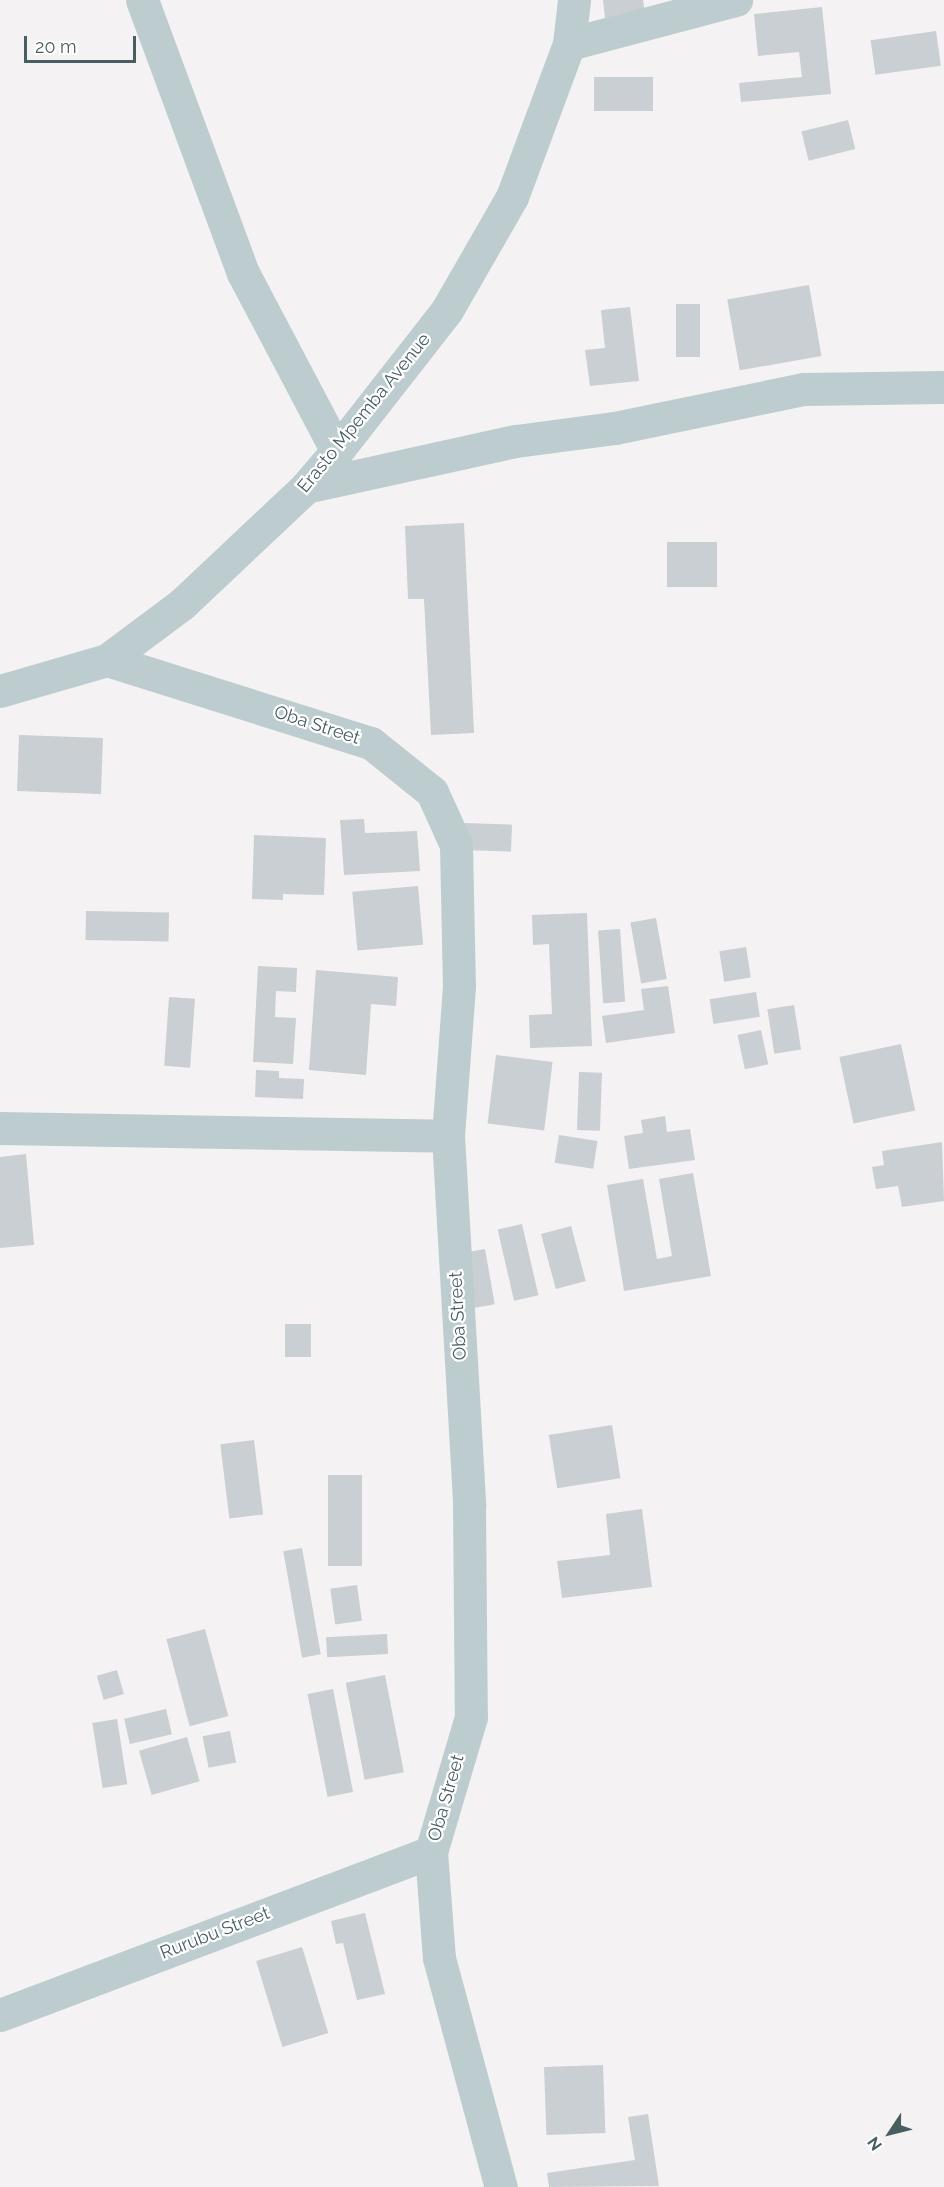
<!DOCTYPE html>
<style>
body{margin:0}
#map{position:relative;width:944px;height:2187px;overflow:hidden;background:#f5f2f3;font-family:Raleway,sans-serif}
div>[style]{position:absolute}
.building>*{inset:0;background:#c9cfd2;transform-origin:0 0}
.minor>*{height:33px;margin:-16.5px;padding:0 16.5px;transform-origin:16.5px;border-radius:16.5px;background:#bdcdcf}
span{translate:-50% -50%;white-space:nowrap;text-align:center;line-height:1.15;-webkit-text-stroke:4.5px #fff;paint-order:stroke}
.street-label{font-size:18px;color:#485e61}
.north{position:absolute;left:860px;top:2103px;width:60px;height:60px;-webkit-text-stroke:4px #fff;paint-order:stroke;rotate:235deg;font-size:16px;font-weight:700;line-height:24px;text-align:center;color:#485e61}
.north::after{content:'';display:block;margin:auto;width:21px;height:27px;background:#485e61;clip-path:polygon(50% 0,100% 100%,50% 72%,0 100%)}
.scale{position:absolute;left:24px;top:36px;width:112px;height:27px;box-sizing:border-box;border:3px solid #485e61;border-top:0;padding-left:8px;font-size:18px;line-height:21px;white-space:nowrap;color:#485e61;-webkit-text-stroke:4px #fff;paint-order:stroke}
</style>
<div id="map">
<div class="building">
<div style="clip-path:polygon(603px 0,643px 0,645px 14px,605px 18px)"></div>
<div style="clip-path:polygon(822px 7px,831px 94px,741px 102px,739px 83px,802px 77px,799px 52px,758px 56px,754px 14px)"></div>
<div style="left:936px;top:31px;width:35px;height:66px;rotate:82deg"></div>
<div style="left:653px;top:77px;width:34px;height:59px;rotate:90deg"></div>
<div style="left:848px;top:120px;width:30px;height:48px;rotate:76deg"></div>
<div style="left:809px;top:285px;width:72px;height:83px;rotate:80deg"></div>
<div style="left:676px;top:304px;width:24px;height:53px"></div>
<div style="clip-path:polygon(630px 307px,639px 381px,590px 386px,585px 350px,605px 348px,601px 310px)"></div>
<div style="clip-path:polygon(464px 523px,474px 733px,431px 735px,424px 599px,408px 599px,405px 526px)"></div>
<div style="left:717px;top:542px;width:45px;height:50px;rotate:90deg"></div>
<div style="left:19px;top:735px;width:84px;height:56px;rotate:2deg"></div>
<div style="clip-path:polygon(364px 819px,365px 833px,417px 831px,420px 871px,344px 875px,340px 820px)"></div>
<div style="left:464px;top:823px;width:48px;height:27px;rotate:2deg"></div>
<div style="clip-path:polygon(254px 835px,326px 838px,324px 895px,283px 894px,283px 900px,252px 899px)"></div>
<div style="left:418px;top:886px;width:59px;height:66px;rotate:85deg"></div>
<div style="left:86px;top:911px;width:83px;height:29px;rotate:1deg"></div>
<div style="clip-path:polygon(587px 913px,592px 1046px,530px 1048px,529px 1015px,552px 1014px,549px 944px,533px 945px,532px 915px)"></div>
<div style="left:656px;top:918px;width:62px;height:26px;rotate:80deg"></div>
<div style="left:620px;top:929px;width:73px;height:22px;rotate:86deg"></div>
<div style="left:746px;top:947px;width:31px;height:27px;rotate:81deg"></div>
<div style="clip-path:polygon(258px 966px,297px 968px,296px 992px,276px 991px,275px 1017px,296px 1018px,293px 1064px,253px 1062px)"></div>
<div style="clip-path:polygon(316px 970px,398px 977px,396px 1006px,371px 1004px,366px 1075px,309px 1070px)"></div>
<div style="clip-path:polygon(668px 986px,675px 1033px,606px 1043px,602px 1016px,644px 1010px,641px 989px)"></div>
<div style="left:756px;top:992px;width:25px;height:47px;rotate:81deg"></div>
<div style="left:169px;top:997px;width:26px;height:69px;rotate:4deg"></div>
<div style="left:794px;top:1005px;width:45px;height:27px;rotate:81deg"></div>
<div style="left:761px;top:1030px;width:35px;height:24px;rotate:78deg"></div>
<div style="left:901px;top:1044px;width:68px;height:63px;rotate:78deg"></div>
<div style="left:496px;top:1055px;width:57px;height:69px;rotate:7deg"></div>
<div style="clip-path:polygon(256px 1070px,279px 1071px,279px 1078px,304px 1079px,303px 1099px,255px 1097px)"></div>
<div style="left:579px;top:1072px;width:23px;height:58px;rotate:2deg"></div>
<div style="clip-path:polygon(665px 1116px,667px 1132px,690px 1129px,695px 1160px,629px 1169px,624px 1136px,643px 1133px,641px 1120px)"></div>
<div style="left:559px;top:1135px;width:39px;height:28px;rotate:9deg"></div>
<div style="clip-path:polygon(942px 1142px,944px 1201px,902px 1207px,898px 1186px,876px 1189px,872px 1167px,884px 1165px,882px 1151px)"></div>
<div style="clip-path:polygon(26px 1154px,34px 1245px,0 1248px,0 1157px)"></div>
<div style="clip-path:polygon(693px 1173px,711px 1276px,624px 1291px,607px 1185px,643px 1179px,657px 1259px,672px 1256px,659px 1179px)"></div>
<div style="left:522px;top:1224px;width:73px;height:25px;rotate:77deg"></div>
<div style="left:571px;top:1226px;width:57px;height:31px;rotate:75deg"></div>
<div style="left:485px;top:1249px;width:56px;height:26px;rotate:80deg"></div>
<div style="left:311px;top:1324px;width:33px;height:26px;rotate:90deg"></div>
<div style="left:612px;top:1425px;width:54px;height:64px;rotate:81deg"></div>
<div style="left:254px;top:1440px;width:75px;height:34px;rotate:83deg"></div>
<div style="left:328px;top:1475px;width:34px;height:91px"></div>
<div style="clip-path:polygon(642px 1509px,652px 1587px,562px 1598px,557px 1561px,610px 1555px,606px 1514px)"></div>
<div style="left:302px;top:1548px;width:108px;height:19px;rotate:80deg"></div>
<div style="left:357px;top:1585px;width:36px;height:27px;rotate:82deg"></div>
<div style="left:205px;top:1629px;width:90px;height:40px;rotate:75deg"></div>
<div style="left:387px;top:1634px;width:20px;height:61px;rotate:87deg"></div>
<div style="left:117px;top:1670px;width:25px;height:21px;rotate:74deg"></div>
<div style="left:385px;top:1675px;width:99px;height:40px;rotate:79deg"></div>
<div style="left:333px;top:1689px;width:105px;height:26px;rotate:79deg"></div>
<div style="left:166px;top:1709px;width:26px;height:43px;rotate:77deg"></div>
<div style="left:117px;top:1719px;width:66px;height:25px;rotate:81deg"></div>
<div style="left:230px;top:1731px;width:32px;height:28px;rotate:79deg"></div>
<div style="left:187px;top:1737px;width:46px;height:50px;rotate:74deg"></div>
<div style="clip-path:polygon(365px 1913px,385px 1994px,357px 2000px,343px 1943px,336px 1944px,331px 1921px)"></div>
<div style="left:302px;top:1947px;width:90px;height:48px;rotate:73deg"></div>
<div style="left:603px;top:2065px;width:68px;height:59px;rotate:88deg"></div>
<div style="clip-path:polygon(648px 2114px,659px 2186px,549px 2187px,547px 2173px,635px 2160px,628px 2117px)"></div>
</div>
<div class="minor">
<div style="left:142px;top:0;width:291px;rotate:69.7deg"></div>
<div style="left:243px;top:273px;width:201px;rotate:62.2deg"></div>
<div style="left:569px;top:44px;width:173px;rotate:-14.8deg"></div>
<div style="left:306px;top:487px;width:215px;rotate:-12.4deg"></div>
<div style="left:516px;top:441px;width:100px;rotate:-7.5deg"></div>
<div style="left:615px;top:428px;width:193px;rotate:-11.7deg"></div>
<div style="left:804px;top:389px;width:140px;rotate:-0.8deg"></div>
<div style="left:107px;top:660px;width:277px;rotate:17.5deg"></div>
<div style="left:371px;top:743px;width:78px;rotate:38.8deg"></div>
<div style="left:432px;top:792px;width:58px;rotate:65.6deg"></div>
<div style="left:456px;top:845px;width:141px;rotate:88.8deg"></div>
<div style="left:459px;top:986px;width:150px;rotate:94.2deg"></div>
<div style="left:448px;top:1136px;width:370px;rotate:86.7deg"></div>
<div style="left:469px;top:1505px;width:212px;rotate:89.5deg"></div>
<div style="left:471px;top:1717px;width:141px;rotate:106.5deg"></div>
<div style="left:431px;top:1852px;width:106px;rotate:85.7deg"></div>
<div style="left:439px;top:1958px;width:237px;rotate:74.9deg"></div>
<div style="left:0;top:691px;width:111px;rotate:-16.2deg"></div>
<div style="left:107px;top:660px;width:94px;rotate:-36.7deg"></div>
<div style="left:182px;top:604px;width:170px;rotate:-43.3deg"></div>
<div style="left:306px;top:487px;width:48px;rotate:-49.3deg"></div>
<div style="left:337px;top:451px;width:179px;rotate:-52deg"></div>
<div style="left:447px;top:310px;width:130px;rotate:-60.1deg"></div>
<div style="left:512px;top:197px;width:163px;rotate:-69.6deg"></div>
<div style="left:569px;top:44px;width:44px;rotate:-83.5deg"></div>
<div style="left:0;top:1128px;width:448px;rotate:1deg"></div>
<div style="left:0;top:2015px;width:461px;rotate:-20.7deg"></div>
</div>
<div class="street-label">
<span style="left:364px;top:413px;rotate:-51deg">Erasto Mpemba Avenue</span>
<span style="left:317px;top:725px;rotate:18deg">Oba Street</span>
<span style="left:458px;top:1316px;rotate:-93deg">Oba Street</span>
<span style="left:446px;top:1798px;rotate:-74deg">Oba Street</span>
<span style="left:215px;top:1933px;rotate:-21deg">Rurubu Street</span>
</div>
<div class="north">N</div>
<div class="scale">20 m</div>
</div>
